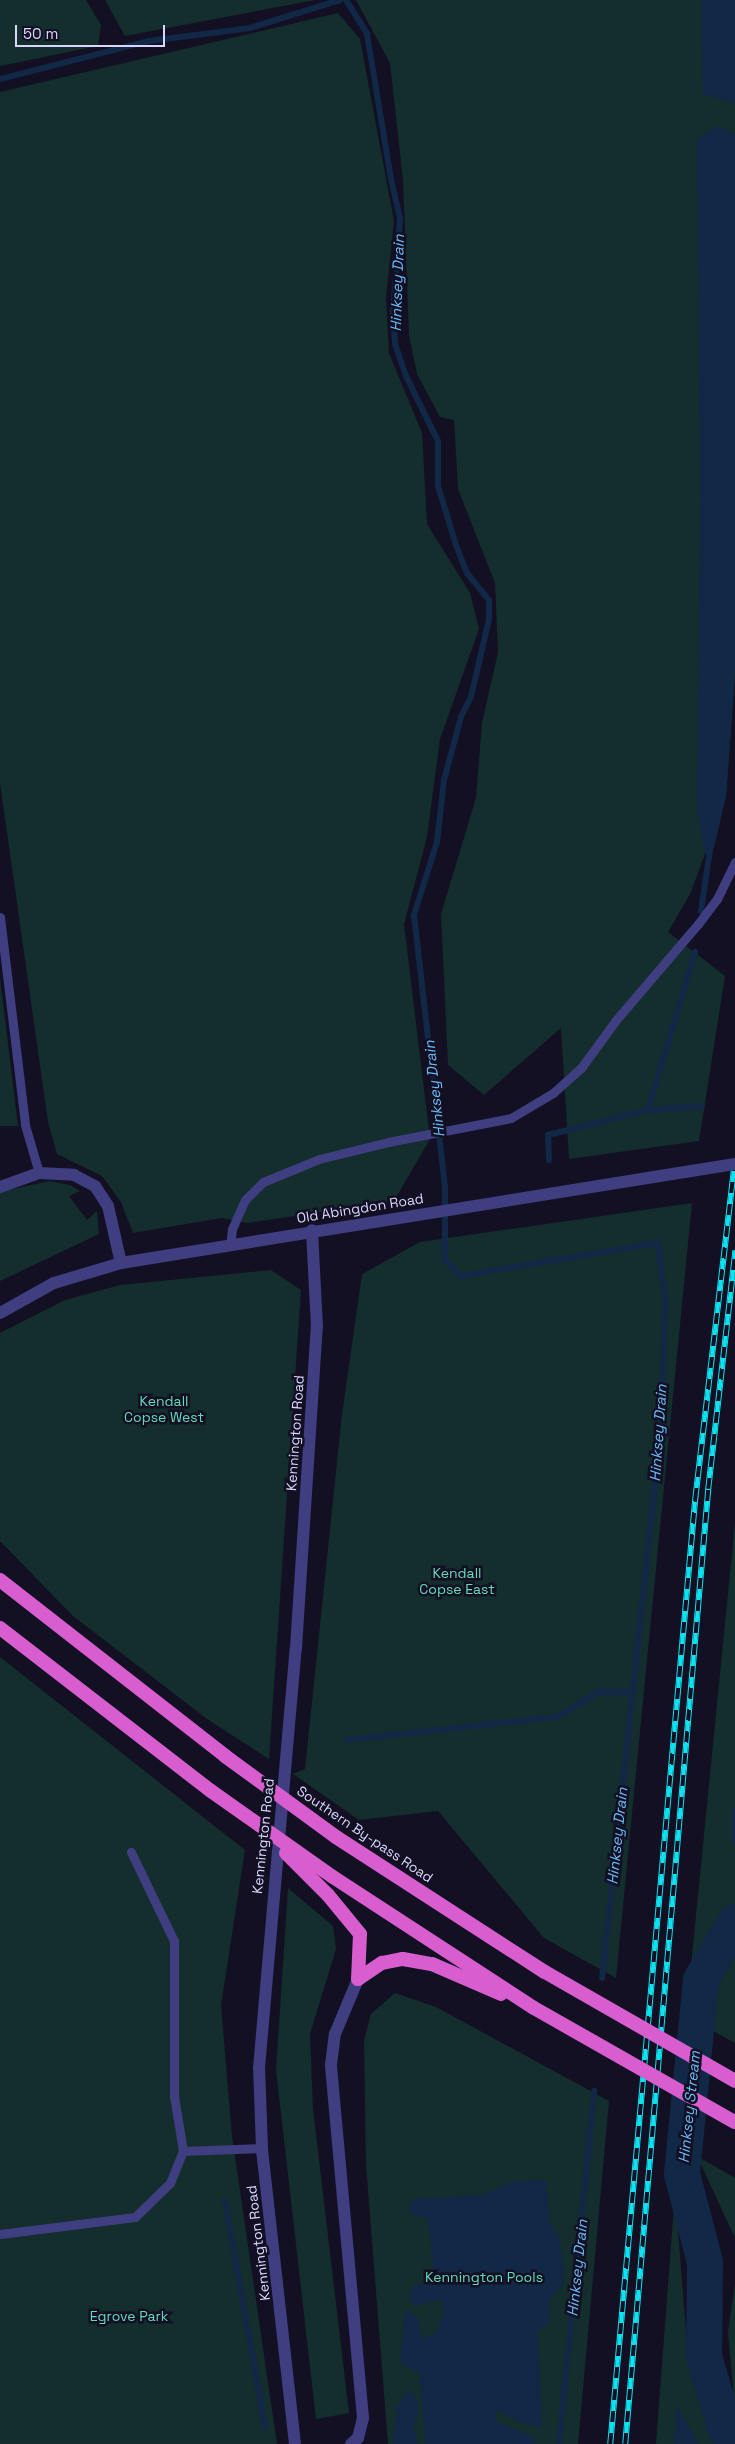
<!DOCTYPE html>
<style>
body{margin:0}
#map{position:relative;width:735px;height:2444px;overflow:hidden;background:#131024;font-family:"Space Grotesk",sans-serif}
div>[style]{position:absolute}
.green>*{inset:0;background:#132e2c}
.water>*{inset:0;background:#112847}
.stream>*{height:6px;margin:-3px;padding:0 3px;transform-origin:3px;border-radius:3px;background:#112847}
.river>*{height:36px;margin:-18px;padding:0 18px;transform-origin:18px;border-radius:18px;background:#112847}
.service>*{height:9px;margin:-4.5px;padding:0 4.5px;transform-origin:4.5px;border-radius:4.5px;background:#3e3e80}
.minor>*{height:12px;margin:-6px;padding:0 6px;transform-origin:6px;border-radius:6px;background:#3e3e80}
.tertiary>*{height:12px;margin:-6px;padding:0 6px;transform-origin:6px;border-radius:6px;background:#3e3e80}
.trunk>*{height:14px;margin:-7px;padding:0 7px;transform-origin:7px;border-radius:7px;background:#d85ed0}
.rail>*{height:5.5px;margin-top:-2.75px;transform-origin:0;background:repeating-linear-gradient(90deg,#131024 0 11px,#0ee2f0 0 22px);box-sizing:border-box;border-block:1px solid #0ee2f0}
.tertiary-bridge>*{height:12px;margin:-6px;padding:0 6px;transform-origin:6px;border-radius:6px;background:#3e3e80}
.trunk-bridge>*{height:14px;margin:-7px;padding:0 7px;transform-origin:7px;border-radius:7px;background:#d85ed0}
span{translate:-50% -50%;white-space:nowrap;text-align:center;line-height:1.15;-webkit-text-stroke:5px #131024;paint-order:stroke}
.street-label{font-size:14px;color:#d9d6fd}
.park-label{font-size:14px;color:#65d9b8}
.water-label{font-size:15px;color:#6abaf6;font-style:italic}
.scale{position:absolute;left:15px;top:25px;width:150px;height:22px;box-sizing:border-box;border:2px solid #d9d6fd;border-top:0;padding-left:6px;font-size:15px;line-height:18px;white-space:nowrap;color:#d9d6fd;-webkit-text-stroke:4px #131024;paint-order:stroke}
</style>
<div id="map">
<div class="green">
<div style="clip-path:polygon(0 0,86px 0,101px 25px,98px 46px,0 66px)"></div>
<div style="clip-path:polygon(105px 0,315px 0,125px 36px)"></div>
<div style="clip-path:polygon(356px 0,735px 0,735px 674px,726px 796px,714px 847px,705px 854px,690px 894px,668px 932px,725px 976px,699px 1141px,569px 1159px,561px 1028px,484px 1095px,448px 1065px,441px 914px,476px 798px,482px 723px,498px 652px,495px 583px,458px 489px,454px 420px,440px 417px,417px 374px,409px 335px,403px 180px,390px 63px)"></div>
<div style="clip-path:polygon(338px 13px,360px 39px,394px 221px,386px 298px,389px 353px,422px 433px,427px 524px,470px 593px,479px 629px,440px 739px,427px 837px,404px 924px,430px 1139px,394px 1201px,247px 1223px,222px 1218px,133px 1233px,121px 1202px,102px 1176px,57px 1154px,48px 1122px,0 783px,0 92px)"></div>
<div style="clip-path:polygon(0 978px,18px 1126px,0 1126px)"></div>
<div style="clip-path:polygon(49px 1181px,70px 1185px,80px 1191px,69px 1196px,87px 1220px,97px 1211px,99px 1234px,0 1281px,0 1192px)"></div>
<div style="clip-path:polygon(692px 1203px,647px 1660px,616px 1978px,544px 1938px,438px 1811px,359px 1820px,293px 1774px,305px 1769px,342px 1414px,362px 1274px,420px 1242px)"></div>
<div style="clip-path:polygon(271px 1270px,301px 1290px,269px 1759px,207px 1719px,73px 1616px,0 1541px,0 1333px,65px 1300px,120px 1285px)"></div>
<div style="clip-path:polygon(735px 1523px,735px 2043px,686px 2016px)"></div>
<div style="clip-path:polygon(0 1657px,245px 1850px,221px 2005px,232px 2136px,277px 2444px,0 2444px)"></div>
<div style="clip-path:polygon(288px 1888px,333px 1926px,336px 1949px,310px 2034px,313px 2109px,349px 2413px,316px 2419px,276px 2070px)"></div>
<div style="clip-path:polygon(395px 1993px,436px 2007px,609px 2101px,578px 2444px,388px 2444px,366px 2164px,364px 2040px,371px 2014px)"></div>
<div style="clip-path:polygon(697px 2156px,735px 2178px,735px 2238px)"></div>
<div style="clip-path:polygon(675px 2193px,688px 2355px,717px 2444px,656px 2444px)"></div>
<div style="clip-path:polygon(735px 2284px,735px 2409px,728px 2332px)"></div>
</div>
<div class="water">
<div style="clip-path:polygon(701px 0,735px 0,735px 103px,703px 94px)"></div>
<div style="clip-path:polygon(717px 126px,735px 134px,735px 674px,726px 796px,714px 847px,705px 854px,697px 809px,700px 498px,697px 139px)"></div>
<div style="clip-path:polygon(546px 2180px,551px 2225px,559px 2236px,564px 2271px,563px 2284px,549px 2301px,550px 2320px,538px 2333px,542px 2427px,523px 2424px,500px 2411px,495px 2413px,496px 2422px,530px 2435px,537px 2444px,426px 2444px,419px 2373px,400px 2363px,404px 2318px,407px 2309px,417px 2318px,423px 2339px,437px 2332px,443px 2312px,441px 2300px,414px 2306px,408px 2299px,414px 2285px,430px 2283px,434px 2278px,428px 2219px,411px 2214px,408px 2208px,414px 2199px,484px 2195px,514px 2181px)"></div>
<div style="clip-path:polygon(407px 2390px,417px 2399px,419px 2413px,413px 2427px,418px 2444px,393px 2444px,397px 2407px)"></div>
<div style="clip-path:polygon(677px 2406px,699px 2444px,674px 2444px)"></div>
</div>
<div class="stream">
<div style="left:346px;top:0;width:40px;rotate:58deg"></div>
<div style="left:367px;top:34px;width:147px;rotate:80.6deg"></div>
<div style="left:391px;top:179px;width:40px;rotate:77deg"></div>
<div style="left:400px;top:218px;width:96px;rotate:94.2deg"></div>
<div style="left:393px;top:314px;width:30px;rotate:86deg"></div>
<div style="left:395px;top:344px;width:36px;rotate:71deg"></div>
<div style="left:407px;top:378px;width:70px;rotate:63.8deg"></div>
<div style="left:438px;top:441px;width:45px;rotate:90deg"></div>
<div style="left:438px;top:486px;width:62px;rotate:73deg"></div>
<div style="left:456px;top:545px;width:30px;rotate:69deg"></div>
<div style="left:467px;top:573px;width:35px;rotate:51deg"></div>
<div style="left:489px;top:600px;width:19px;rotate:90deg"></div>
<div style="left:489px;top:619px;width:80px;rotate:103deg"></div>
<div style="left:471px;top:697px;width:22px;rotate:117deg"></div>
<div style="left:461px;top:717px;width:65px;rotate:105.1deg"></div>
<div style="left:444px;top:780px;width:62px;rotate:96.4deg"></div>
<div style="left:437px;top:842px;width:77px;rotate:107.5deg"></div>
<div style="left:414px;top:915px;width:273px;rotate:83.5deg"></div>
<div style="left:445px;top:1186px;width:74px;rotate:90deg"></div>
<div style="left:445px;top:1260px;width:23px;rotate:45deg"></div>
<div style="left:461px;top:1276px;width:200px;rotate:-9.5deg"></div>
<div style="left:658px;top:1243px;width:56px;rotate:82.9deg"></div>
<div style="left:665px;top:1299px;width:118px;rotate:91.5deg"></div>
<div style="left:662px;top:1417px;width:564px;rotate:96.1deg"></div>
<div style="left:0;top:79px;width:154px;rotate:-14.3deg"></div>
<div style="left:149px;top:41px;width:102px;rotate:-7.3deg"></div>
<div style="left:250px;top:28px;width:94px;rotate:-17.3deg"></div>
<div style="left:701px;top:911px;width:62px;rotate:-81.6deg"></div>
<div style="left:648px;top:1110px;width:54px;rotate:-4.2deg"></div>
<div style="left:549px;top:1160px;width:25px;rotate:-92deg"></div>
<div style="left:548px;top:1135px;width:103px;rotate:-14deg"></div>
<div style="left:648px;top:1110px;width:165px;rotate:-73.4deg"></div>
<div style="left:347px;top:1740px;width:211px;rotate:-6.3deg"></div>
<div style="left:557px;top:1717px;width:49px;rotate:-30.8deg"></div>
<div style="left:599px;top:1692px;width:34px"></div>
<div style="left:735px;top:1812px;width:28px;rotate:90deg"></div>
<div style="left:225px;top:2201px;width:230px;rotate:80deg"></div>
<div style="left:559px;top:2444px;width:355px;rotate:-84.3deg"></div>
</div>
<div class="river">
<div style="left:735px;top:1922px;width:67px;rotate:120.4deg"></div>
<div style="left:701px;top:1980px;width:195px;rotate:95.6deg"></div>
<div style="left:682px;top:2174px;width:91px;rotate:75.4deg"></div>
<div style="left:705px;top:2262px;width:95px;rotate:90.6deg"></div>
<div style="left:704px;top:2357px;width:73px;rotate:73.3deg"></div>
<div style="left:725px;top:2427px;width:19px;rotate:58deg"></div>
</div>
<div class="service">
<div style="left:0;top:917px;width:209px;rotate:83.1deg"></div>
<div style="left:25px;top:1125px;width:50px;rotate:73.7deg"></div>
<div style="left:230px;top:1246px;width:17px;rotate:-83deg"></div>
<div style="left:232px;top:1229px;width:32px;rotate:-66deg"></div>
<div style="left:245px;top:1200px;width:25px;rotate:-45deg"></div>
<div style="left:263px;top:1182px;width:61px;rotate:-22.3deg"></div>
<div style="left:319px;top:1159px;width:71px;rotate:-13.8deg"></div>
<div style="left:388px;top:1142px;width:125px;rotate:-11deg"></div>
<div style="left:511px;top:1118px;width:49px;rotate:-30.8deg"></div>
<div style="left:553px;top:1093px;width:38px;rotate:-42deg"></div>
<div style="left:581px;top:1068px;width:59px;rotate:-53.9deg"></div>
<div style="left:616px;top:1020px;width:126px;rotate:-49.5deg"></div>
<div style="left:698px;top:924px;width:31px;rotate:-53deg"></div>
<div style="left:717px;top:899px;width:41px;rotate:-64.1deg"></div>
<div style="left:183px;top:2151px;width:79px;rotate:-2.2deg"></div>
<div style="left:0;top:2234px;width:136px;rotate:-7.2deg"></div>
<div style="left:135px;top:2217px;width:49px;rotate:-44.2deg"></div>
<div style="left:170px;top:2183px;width:35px;rotate:-68deg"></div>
<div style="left:183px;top:2151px;width:56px;rotate:-99.3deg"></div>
<div style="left:174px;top:2096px;width:155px;rotate:-90deg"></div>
<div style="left:174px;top:1941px;width:99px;rotate:-115.8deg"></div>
</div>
<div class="minor">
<div style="left:0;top:1187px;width:41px;rotate:-19.7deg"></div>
<div style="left:39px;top:1173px;width:35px;rotate:3deg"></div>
<div style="left:74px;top:1175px;width:24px;rotate:28deg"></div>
<div style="left:95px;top:1186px;width:24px;rotate:57deg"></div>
<div style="left:108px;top:1206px;width:58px;rotate:77.2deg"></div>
</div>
<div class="tertiary">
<div style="left:0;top:1313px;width:62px;rotate:-29.1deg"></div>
<div style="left:54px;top:1283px;width:70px;rotate:-16.6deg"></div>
<div style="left:121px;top:1263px;width:571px;rotate:-9.17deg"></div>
<div style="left:295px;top:2444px;width:298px;rotate:-96.4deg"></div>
<div style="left:262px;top:2148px;width:80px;rotate:-92.1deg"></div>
<div style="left:259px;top:2068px;width:422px;rotate:-85deg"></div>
<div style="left:296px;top:1648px;width:322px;rotate:-86.3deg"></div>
<div style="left:317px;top:1327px;width:97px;rotate:-93deg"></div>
<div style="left:351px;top:2444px;width:9px;rotate:-41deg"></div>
<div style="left:358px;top:2438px;width:21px;rotate:-76deg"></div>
<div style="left:363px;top:2418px;width:354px;rotate:-95.2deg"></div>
<div style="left:331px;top:2065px;width:31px;rotate:-83deg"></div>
<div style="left:335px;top:2034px;width:60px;rotate:-67.3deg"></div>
</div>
<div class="trunk">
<div style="left:0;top:1580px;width:286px;rotate:38deg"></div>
<div style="left:0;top:1628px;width:267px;rotate:37.7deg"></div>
<div style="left:336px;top:1837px;width:249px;rotate:32.9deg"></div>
<div style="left:333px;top:1877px;width:240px;rotate:33.1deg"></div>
<div style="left:328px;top:1895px;width:50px;rotate:50.6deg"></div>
<div style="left:360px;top:1934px;width:45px;rotate:92.5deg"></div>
<div style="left:358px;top:1979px;width:29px;rotate:-34deg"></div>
<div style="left:382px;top:1963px;width:21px;rotate:-11deg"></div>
<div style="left:403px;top:1959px;width:29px;rotate:10deg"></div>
<div style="left:432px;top:1964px;width:75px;rotate:23.5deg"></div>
</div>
<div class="rail">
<div style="left:610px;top:2444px;width:949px;rotate:-84.86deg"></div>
<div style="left:695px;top:1499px;width:342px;rotate:-83.3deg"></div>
<div style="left:625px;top:2444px;width:959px;rotate:-85.03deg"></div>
<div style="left:708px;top:1489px;width:240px;rotate:-83.5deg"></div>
</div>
<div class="tertiary-bridge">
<div style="left:685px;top:1172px;width:51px;rotate:-9.1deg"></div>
</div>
<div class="trunk-bridge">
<div style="left:225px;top:1756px;width:137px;rotate:36.1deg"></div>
<div style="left:211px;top:1791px;width:149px;rotate:35.2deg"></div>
<div style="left:286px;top:1853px;width:59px;rotate:45deg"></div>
<div style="left:545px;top:1972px;width:219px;rotate:29.8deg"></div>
<div style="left:534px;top:2008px;width:231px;rotate:29.6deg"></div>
</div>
<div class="street-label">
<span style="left:360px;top:1208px;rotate:-9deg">Old Abingdon Road</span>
<span style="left:295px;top:1433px;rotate:-86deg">Kennington Road</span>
<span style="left:365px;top:1834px;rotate:34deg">Southern By-pass Road</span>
<span style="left:263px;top:1836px;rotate:-84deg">Kennington Road</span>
<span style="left:258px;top:2243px;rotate:-97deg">Kennington Road</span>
</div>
<div class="park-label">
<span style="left:164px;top:1409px">Kendall<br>Copse West</span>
<span style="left:457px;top:1581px">Kendall<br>Copse East</span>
<span style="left:484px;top:2277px">Kennington Pools</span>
<span style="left:129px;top:2316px">Egrove Park</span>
</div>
<div class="water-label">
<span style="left:397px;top:283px;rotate:-88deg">Hinksey Drain</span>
<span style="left:434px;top:1089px;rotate:-96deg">Hinksey Drain</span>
<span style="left:658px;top:1433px;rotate:-86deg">Hinksey Drain</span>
<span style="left:617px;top:1836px;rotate:-84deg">Hinksey Drain</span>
<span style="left:689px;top:2107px;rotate:-84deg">Hinksey Stream</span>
<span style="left:577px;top:2268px;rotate:-84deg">Hinksey Drain</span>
</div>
<div class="scale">50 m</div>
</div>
